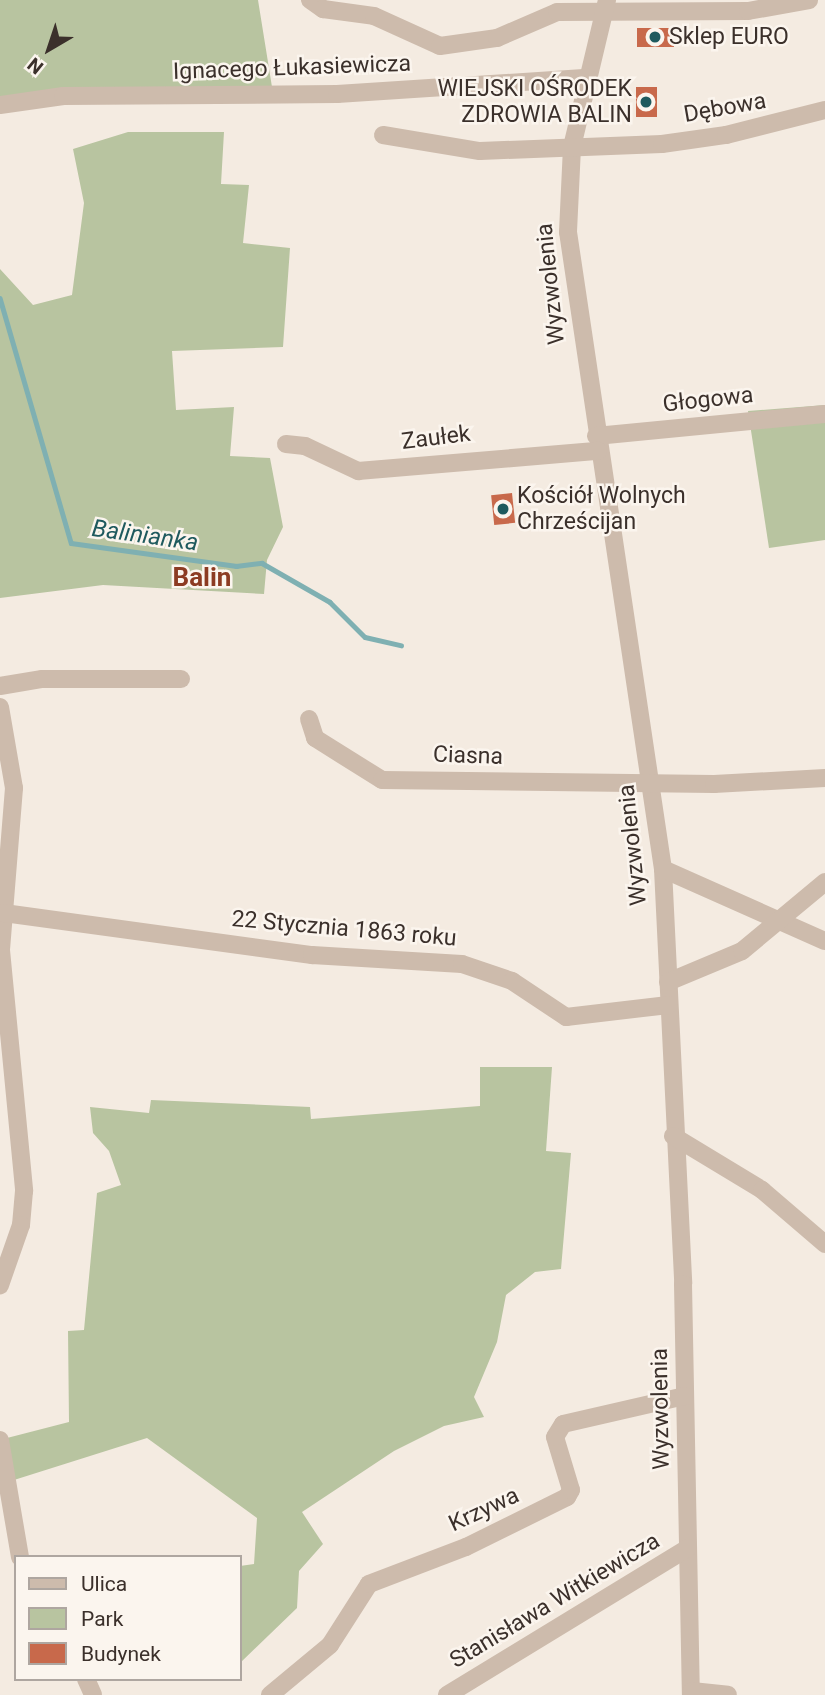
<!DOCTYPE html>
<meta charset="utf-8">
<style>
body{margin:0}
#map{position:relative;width:825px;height:1695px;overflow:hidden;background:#f4ebe1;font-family:Roboto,sans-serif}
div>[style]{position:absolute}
.green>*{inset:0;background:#b8c4a0}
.stream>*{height:4.5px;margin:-2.25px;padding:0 2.25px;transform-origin:2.25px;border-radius:2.25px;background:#7fb0b2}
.building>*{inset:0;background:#c8694b;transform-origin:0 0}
.minor>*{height:18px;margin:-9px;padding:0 9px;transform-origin:9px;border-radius:9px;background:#cdbbac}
.dots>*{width:19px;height:19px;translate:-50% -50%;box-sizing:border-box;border:4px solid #fbf5ee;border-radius:50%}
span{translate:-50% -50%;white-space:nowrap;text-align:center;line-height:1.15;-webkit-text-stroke:5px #fbf5ee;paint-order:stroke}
.poi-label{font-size:23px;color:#3b302b}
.left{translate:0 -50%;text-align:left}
.right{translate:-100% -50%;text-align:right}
.street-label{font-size:23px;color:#3b302b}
.water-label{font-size:24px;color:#1f5a5e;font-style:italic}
.quarter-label{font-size:26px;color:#8c3b22;font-weight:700}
.legend{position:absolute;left:14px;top:1555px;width:228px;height:126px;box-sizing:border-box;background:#fbf5ee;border:2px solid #aea6a0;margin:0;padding:9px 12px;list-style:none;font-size:21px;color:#3b302b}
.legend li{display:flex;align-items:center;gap:14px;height:35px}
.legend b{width:35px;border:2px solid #aea6a0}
.north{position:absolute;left:14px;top:14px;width:70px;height:70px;-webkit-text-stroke:5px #fbf5ee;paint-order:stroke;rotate:219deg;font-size:19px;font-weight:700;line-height:28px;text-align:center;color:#3b302b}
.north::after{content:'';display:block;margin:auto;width:24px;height:32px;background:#3b302b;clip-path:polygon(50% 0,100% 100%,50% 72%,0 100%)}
</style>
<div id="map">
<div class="green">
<div style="clip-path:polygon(0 0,258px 0,272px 87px,94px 88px,0 98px)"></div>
<div style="clip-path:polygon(128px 132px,224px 132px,221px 184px,249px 185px,243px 243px,290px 248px,283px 347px,172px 351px,176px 410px,234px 407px,230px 456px,270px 458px,283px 527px,267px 560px,264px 594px,103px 585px,0 598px,0 269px,33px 305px,72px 295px,84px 203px,73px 149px)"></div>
<div style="clip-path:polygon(825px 405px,825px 540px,769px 548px,748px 411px)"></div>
<div style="clip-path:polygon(480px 1067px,552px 1067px,546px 1151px,571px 1153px,561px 1269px,535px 1272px,506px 1295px,497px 1342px,474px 1397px,484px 1417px,444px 1426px,394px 1451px,302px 1512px,323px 1544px,299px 1571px,297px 1608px,240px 1663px,240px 1566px,254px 1564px,257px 1518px,147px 1438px,14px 1480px,7px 1438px,69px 1422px,68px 1331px,84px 1330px,97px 1193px,121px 1185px,109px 1151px,93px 1133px,90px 1107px,149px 1113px,151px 1100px,310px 1107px,311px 1119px,480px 1106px)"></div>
</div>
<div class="stream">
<div style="left:0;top:298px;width:255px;rotate:73.8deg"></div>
<div style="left:71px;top:543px;width:167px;rotate:7.9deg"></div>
<div style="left:236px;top:566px;width:26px;rotate:-7deg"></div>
<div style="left:262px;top:563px;width:78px;rotate:29.8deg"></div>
<div style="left:330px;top:602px;width:49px;rotate:45deg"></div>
<div style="left:365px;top:637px;width:37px;rotate:13deg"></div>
</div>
<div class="building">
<div style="left:637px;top:28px;width:37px;height:19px"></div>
<div style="left:636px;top:87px;width:21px;height:30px"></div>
<div style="left:512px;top:493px;width:30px;height:21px;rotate:84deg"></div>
</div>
<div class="minor">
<div style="left:310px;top:0;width:16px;rotate:35deg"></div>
<div style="left:323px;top:9px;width:51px;rotate:7.8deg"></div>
<div style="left:374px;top:16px;width:72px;rotate:24.4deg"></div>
<div style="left:440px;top:46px;width:58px;rotate:-8deg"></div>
<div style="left:497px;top:38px;width:65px;rotate:-23.4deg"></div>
<div style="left:557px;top:12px;width:191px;rotate:-0.3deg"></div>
<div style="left:748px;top:11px;width:62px;rotate:-10.2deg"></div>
<div style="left:607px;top:0;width:151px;rotate:103.4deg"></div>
<div style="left:572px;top:147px;width:85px;rotate:92.7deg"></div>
<div style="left:568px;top:232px;width:644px;rotate:81.52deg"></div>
<div style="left:663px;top:869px;width:415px;rotate:87.2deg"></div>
<div style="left:683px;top:1284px;width:411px;rotate:88.9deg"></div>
<div style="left:0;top:105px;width:64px;rotate:-8.1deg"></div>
<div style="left:63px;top:96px;width:274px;rotate:-0.4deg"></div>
<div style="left:337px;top:94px;width:251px;rotate:-3.7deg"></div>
<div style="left:383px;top:135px;width:98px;rotate:9.4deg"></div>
<div style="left:480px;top:151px;width:182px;rotate:-2.2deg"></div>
<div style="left:662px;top:144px;width:65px;rotate:-8deg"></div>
<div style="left:726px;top:135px;width:102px;rotate:-14.2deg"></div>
<div style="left:596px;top:436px;width:230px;rotate:-5.5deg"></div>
<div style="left:286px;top:444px;width:19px;rotate:6deg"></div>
<div style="left:305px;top:446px;width:59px;rotate:25.3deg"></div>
<div style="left:358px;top:471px;width:241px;rotate:-4.8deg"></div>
<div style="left:0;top:686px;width:43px;rotate:-9.5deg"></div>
<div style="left:42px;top:679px;width:139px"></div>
<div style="left:0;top:707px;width:82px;rotate:80.2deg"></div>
<div style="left:14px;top:788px;width:163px;rotate:94.6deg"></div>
<div style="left:1px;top:950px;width:242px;rotate:84.5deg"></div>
<div style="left:24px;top:1191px;width:34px;rotate:95deg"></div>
<div style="left:21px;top:1225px;width:64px;rotate:109.3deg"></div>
<div style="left:309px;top:719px;width:20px;rotate:72deg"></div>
<div style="left:315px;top:738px;width:79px;rotate:32.1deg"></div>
<div style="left:382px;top:780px;width:332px;rotate:0.7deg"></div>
<div style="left:714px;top:784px;width:111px;rotate:-3.1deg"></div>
<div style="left:663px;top:869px;width:177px;rotate:24deg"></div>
<div style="left:4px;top:913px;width:311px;rotate:7.8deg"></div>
<div style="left:312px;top:955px;width:150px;rotate:3.4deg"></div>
<div style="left:462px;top:964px;width:53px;rotate:18.8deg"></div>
<div style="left:512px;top:981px;width:65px;rotate:33.7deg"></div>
<div style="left:566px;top:1017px;width:103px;rotate:-6.7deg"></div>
<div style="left:668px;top:982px;width:80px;rotate:-22.7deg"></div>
<div style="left:742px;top:951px;width:108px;rotate:-39.7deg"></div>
<div style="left:673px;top:1136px;width:104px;rotate:31.2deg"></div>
<div style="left:762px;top:1190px;width:83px;rotate:40.6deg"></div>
<div style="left:0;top:1440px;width:119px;rotate:80.3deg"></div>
<div style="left:86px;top:1679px;width:17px;rotate:66deg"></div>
<div style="left:692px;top:1691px;width:36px;rotate:6deg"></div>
<div style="left:270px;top:1695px;width:78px;rotate:-39.8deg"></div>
<div style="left:330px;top:1645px;width:72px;rotate:-57.4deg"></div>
<div style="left:369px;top:1584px;width:104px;rotate:-20.9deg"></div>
<div style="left:466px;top:1547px;width:113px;rotate:-26.3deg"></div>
<div style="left:567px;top:1497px;width:8px;rotate:-60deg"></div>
<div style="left:571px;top:1490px;width:55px;rotate:-106.8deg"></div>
<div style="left:555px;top:1437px;width:15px;rotate:-58deg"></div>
<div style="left:563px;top:1424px;width:125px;rotate:-12.9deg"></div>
<div style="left:447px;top:1695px;width:282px;rotate:-31.4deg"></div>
</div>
<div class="dots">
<div style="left:655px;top:37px;background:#1f5a5e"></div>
<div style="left:646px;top:102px;background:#1f5a5e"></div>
<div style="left:503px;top:509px;background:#1f5a5e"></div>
</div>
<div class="poi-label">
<span class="left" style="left:669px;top:37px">Sklep EURO</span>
<span class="right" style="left:632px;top:102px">WIEJSKI OŚRODEK<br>ZDROWIA BALIN</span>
<span class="left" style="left:517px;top:509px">Kościół Wolnych<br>Chrześcijan</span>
</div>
<div class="street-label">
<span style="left:292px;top:68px;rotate:-2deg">Ignacego Łukasiewicza</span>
<span style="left:725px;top:108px;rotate:-10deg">Dębowa</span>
<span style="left:551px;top:284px;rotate:-96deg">Wyzwolenia</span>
<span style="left:708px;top:400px;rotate:-6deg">Głogowa</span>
<span style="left:436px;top:438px;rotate:-7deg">Zaułek</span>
<span style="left:468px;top:756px;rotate:2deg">Ciasna</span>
<span style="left:633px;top:845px;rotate:-96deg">Wyzwolenia</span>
<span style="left:344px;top:929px;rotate:5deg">22 Stycznia 1863 roku</span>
<span style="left:661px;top:1409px;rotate:-91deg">Wyzwolenia</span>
<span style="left:484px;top:1510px;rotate:-25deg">Krzywa</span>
<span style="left:555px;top:1601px;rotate:-31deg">Stanisława Witkiewicza</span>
</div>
<div class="water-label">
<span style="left:145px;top:536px;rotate:8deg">Balinianka</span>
</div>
<div class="quarter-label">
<span style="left:202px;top:578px">Balin</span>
</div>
<ul class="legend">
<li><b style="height:9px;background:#cdbbac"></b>Ulica</li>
<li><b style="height:19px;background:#b8c4a0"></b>Park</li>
<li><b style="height:19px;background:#c8694b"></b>Budynek</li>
</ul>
<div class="north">N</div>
</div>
